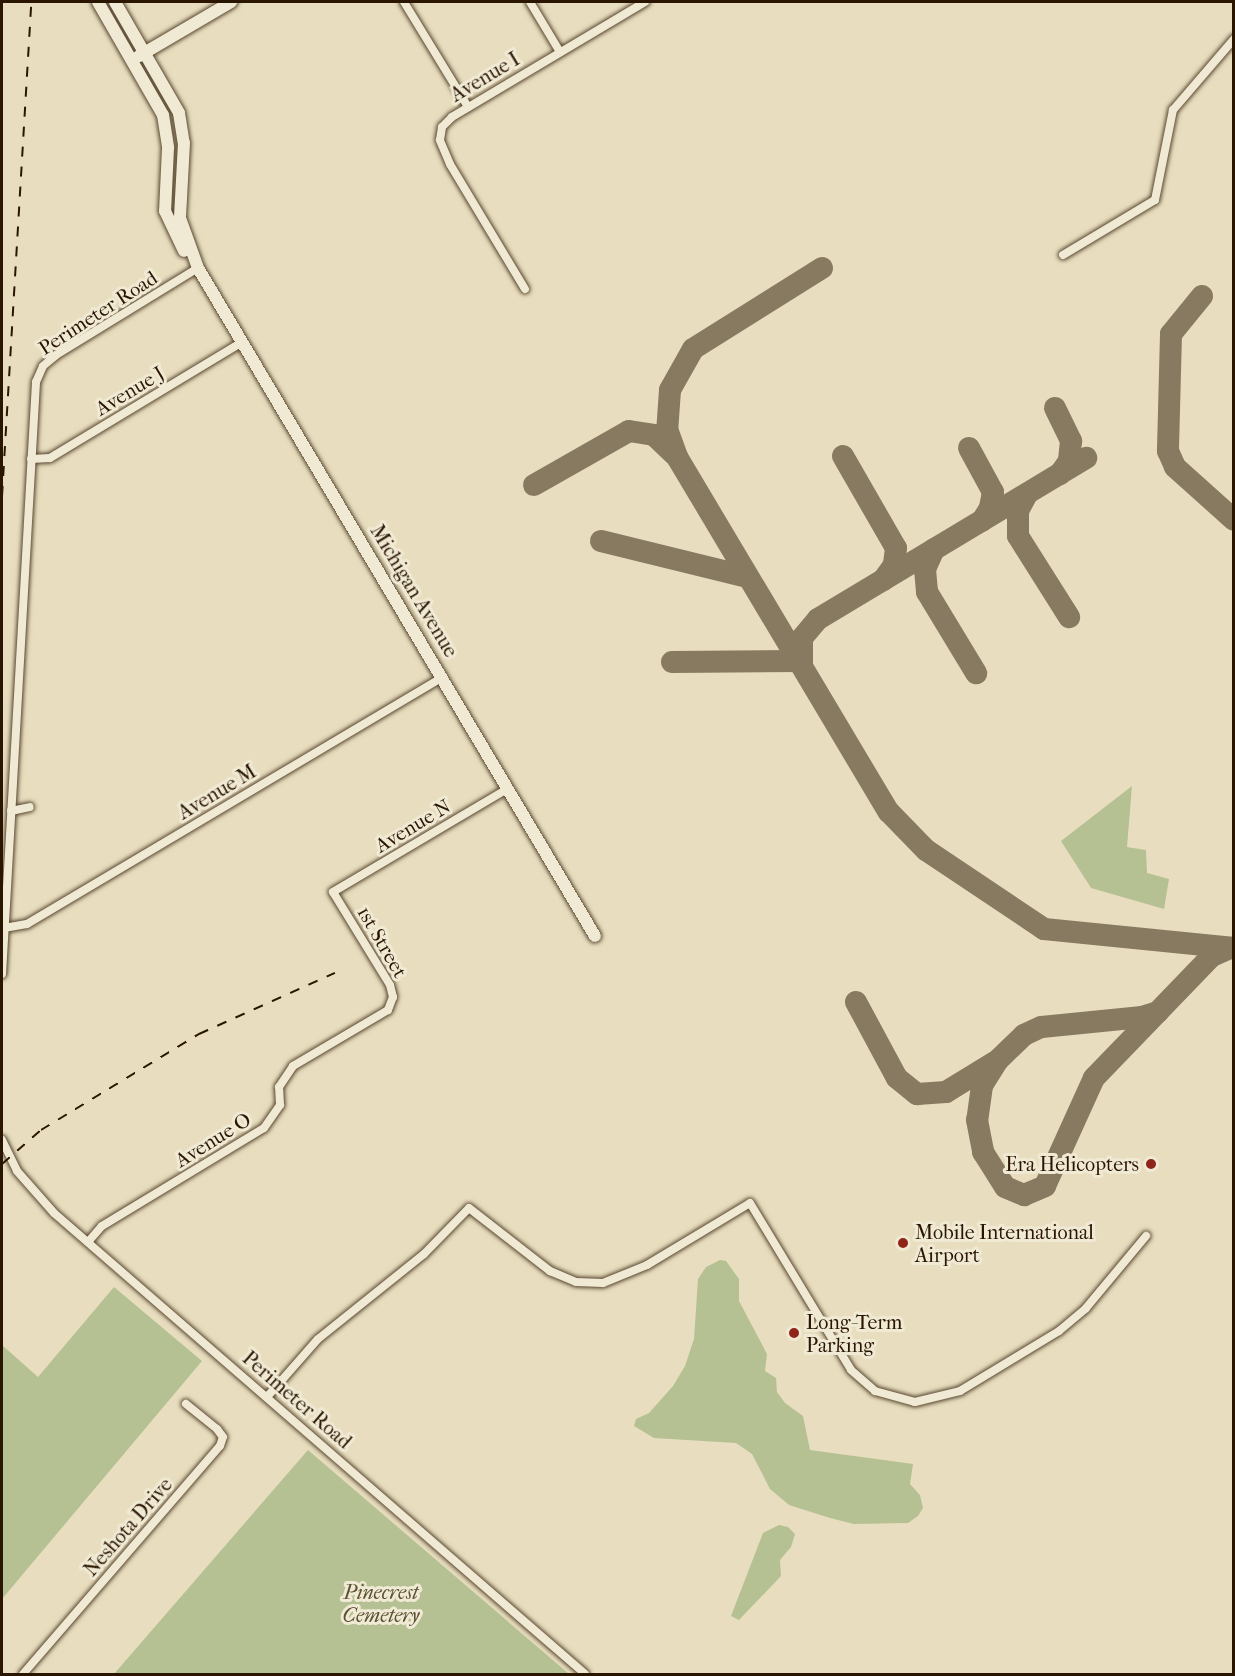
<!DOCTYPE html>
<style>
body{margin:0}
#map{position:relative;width:1235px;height:1676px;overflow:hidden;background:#e8debf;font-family:"IM FELL French Canon",serif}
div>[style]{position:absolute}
.green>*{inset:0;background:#b5c192}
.taxiway>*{height:22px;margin:-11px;padding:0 11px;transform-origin:11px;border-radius:11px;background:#887a60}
.roads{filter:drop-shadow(0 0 2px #594730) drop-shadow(0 0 2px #594730)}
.street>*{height:8px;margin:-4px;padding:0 4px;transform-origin:4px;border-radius:4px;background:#f0ead5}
.secondary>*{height:12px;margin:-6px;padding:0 6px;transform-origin:6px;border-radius:6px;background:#f0ead5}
.rail>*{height:2px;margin-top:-1px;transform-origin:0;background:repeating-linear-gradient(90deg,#291500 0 10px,transparent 0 20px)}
.dots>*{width:16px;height:16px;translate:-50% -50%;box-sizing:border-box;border:3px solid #f0ead5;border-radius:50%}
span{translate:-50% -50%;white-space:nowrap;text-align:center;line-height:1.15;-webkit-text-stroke:6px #f0ead5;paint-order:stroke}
.street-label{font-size:20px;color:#291500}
.poi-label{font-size:20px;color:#291500}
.right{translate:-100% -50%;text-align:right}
.left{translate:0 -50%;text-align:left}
.park-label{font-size:20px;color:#5a5133;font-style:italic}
.frame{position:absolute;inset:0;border:3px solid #291500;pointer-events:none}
</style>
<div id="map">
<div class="green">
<div style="clip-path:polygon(1132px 786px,1127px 847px,1146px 850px,1147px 873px,1169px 879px,1164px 909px,1091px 888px,1061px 841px)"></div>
<div style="clip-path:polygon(720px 1260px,726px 1261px,739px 1279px,739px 1301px,767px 1354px,765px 1371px,776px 1378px,777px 1392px,785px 1403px,803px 1416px,810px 1450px,913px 1464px,910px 1484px,920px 1495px,923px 1508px,918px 1516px,908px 1523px,854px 1524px,830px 1518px,789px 1505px,770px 1489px,752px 1454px,736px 1443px,654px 1438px,634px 1426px,636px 1419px,649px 1413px,673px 1386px,685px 1366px,694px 1339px,698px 1279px,706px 1267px)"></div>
<div style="clip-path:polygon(114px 1287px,202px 1361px,2px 1599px,2px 1345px,38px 1377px)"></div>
<div style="clip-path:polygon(308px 1450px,569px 1674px,114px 1674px)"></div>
<div style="clip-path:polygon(779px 1525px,788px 1527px,795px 1534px,791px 1547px,780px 1560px,781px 1576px,739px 1620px,731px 1616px,763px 1533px)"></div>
</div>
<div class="taxiway">
<div style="left:822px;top:268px;width:152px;rotate:147.9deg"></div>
<div style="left:693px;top:349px;width:47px;rotate:119.3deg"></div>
<div style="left:670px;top:390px;width:39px;rotate:94deg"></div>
<div style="left:667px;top:429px;width:30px;rotate:70deg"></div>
<div style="left:677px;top:457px;width:413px;rotate:59.2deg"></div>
<div style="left:889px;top:812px;width:53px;rotate:45.8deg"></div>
<div style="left:926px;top:850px;width:142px;rotate:33.8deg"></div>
<div style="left:1044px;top:929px;width:191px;rotate:5.7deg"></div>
<div style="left:1202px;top:296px;width:49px;rotate:129.2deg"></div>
<div style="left:1171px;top:334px;width:117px;rotate:91.5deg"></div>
<div style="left:1168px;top:451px;width:17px;rotate:66deg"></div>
<div style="left:1175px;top:467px;width:79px;rotate:41.9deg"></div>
<div style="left:1055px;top:408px;width:37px;rotate:64deg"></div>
<div style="left:1071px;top:441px;width:20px;rotate:96deg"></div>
<div style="left:1069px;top:461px;width:16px;rotate:125deg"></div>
<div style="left:969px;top:448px;width:50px;rotate:61.4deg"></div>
<div style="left:993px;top:492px;width:16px;rotate:101deg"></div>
<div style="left:990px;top:508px;width:15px;rotate:122deg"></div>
<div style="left:843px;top:456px;width:106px;rotate:60.1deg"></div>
<div style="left:896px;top:548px;width:17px;rotate:97deg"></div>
<div style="left:894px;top:565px;width:19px;rotate:126deg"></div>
<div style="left:534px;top:485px;width:109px;rotate:-29.6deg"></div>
<div style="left:629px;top:431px;width:25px;rotate:9deg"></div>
<div style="left:654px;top:435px;width:28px;rotate:44deg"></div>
<div style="left:1027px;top:494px;width:19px;rotate:118deg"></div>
<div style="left:1018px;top:511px;width:25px;rotate:90deg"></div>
<div style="left:1018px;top:536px;width:96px;rotate:57.8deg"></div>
<div style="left:601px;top:541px;width:151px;rotate:13.8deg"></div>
<div style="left:934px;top:549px;width:22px;rotate:114deg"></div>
<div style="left:925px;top:569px;width:23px;rotate:85deg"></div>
<div style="left:927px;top:592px;width:95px;rotate:58.8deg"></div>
<div style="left:672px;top:662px;width:127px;rotate:-0.5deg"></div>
<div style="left:802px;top:665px;width:27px;rotate:-90deg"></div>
<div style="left:802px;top:638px;width:25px;rotate:-50deg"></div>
<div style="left:818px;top:619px;width:313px;rotate:-31deg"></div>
<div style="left:856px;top:1002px;width:86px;rotate:61.7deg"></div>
<div style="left:897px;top:1078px;width:26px;rotate:39deg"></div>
<div style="left:917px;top:1094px;width:29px;rotate:-4deg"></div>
<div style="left:946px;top:1092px;width:57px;rotate:-31.5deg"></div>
<div style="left:1158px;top:1012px;width:17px;rotate:163deg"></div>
<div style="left:1142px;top:1017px;width:101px;rotate:174.3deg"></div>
<div style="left:1041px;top:1027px;width:19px;rotate:155deg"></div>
<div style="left:1024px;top:1035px;width:36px;rotate:136deg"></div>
<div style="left:998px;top:1060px;width:31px;rotate:122deg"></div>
<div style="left:982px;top:1086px;width:34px;rotate:98deg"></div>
<div style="left:977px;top:1120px;width:33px;rotate:79deg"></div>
<div style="left:983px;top:1152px;width:41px;rotate:57.8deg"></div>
<div style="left:1005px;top:1187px;width:21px;rotate:23deg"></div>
<div style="left:1024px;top:1195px;width:23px;rotate:-23deg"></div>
<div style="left:1045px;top:1186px;width:119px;rotate:-65.6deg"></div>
<div style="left:1094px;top:1078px;width:170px;rotate:-46deg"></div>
<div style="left:1212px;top:956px;width:20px;rotate:-24deg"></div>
</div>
<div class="roads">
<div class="street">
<div style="left:404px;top:2px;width:123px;rotate:58.6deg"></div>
<div style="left:530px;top:2px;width:58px;rotate:59deg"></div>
<div style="left:1063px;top:255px;width:107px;rotate:-30.9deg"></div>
<div style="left:1155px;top:200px;width:92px;rotate:-78.7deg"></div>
<div style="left:1173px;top:110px;width:94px;rotate:-49.3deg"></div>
<div style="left:525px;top:289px;width:146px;rotate:-121deg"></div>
<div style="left:450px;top:164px;width:26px;rotate:-113deg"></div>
<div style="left:440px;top:140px;width:13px;rotate:-81deg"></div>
<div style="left:442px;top:127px;width:14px;rotate:-45deg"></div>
<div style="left:452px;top:117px;width:225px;rotate:-30.8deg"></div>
<div style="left:31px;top:459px;width:19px;rotate:-3deg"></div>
<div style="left:50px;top:458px;width:224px;rotate:-31.1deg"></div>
<div style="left:11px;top:811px;width:19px;rotate:-12deg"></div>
<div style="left:4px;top:928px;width:23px;rotate:-10deg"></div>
<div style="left:27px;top:924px;width:484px;rotate:-30.7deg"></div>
<div style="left:2px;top:974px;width:593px;rotate:-86.71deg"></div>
<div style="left:36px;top:382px;width:17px;rotate:-66deg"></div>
<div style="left:43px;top:366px;width:17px;rotate:-40deg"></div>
<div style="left:56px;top:355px;width:167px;rotate:-31.5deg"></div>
<div style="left:2px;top:1140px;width:34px;rotate:64deg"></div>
<div style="left:17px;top:1171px;width:56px;rotate:48.6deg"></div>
<div style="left:54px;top:1213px;width:703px;rotate:40.96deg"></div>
<div style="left:88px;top:1242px;width:21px;rotate:-49deg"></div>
<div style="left:102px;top:1226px;width:189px;rotate:-31.2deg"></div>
<div style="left:264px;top:1128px;width:28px;rotate:-55deg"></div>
<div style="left:280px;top:1105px;width:18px;rotate:-93deg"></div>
<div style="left:279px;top:1087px;width:25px;rotate:-56deg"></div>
<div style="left:293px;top:1066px;width:110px;rotate:-30.5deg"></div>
<div style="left:388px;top:1010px;width:14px;rotate:-69deg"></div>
<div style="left:393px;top:997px;width:12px;rotate:-104deg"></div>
<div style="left:390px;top:985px;width:109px;rotate:-121.5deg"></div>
<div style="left:333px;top:892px;width:204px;rotate:-30.6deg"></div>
<div style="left:267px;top:1397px;width:77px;rotate:-48.7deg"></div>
<div style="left:318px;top:1339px;width:136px;rotate:-38.7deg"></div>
<div style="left:424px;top:1254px;width:64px;rotate:-45.6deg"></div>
<div style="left:469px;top:1208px;width:103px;rotate:37.9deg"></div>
<div style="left:550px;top:1271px;width:28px;rotate:23deg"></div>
<div style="left:576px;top:1282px;width:27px;rotate:2deg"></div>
<div style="left:603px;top:1283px;width:48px;rotate:-22.2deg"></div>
<div style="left:647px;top:1265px;width:120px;rotate:-31deg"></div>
<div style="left:750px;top:1203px;width:195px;rotate:58.8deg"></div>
<div style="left:851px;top:1370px;width:32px;rotate:41deg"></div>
<div style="left:875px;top:1391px;width:41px;rotate:15.4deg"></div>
<div style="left:915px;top:1402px;width:46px;rotate:-13.7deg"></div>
<div style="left:960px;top:1391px;width:116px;rotate:-31.2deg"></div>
<div style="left:1059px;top:1331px;width:35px;rotate:-40deg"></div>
<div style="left:1086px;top:1308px;width:94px;rotate:-50.2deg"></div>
<div style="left:23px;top:1674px;width:301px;rotate:-49.2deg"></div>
<div style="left:220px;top:1446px;width:9px;rotate:-72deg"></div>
<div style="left:223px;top:1437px;width:10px;rotate:-127deg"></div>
<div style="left:217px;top:1429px;width:40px;rotate:-141deg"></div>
</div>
<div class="secondary">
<div style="left:98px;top:2px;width:130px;rotate:60.1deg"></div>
<div style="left:163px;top:115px;width:33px;rotate:81deg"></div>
<div style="left:168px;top:148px;width:63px;rotate:92.7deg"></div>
<div style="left:165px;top:211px;width:44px;rotate:64.6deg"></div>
<div style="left:115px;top:2px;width:128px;rotate:60deg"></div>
<div style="left:179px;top:113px;width:30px;rotate:81deg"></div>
<div style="left:184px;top:143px;width:75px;rotate:93.1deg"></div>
<div style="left:180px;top:218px;width:53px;rotate:70.2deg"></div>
<div style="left:198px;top:268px;width:777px;rotate:59.28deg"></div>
<div style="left:139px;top:56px;width:107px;rotate:-30.4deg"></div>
</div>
</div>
<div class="rail">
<div style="left:2px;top:496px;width:495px;rotate:-86.6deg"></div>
<div style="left:2px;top:1164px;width:52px;rotate:-41.1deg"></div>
<div style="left:41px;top:1130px;width:185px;rotate:-31.3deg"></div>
<div style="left:199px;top:1034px;width:149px;rotate:-24.2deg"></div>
</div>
<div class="dots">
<div style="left:1151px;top:1164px;background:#8f2418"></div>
<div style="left:903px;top:1243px;background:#8f2418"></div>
<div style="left:794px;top:1333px;background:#8f2418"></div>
</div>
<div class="street-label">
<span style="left:485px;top:77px;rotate:-31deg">Avenue I</span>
<span style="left:98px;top:313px;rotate:-33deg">Perimeter Road</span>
<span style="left:130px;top:391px;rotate:-31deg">Avenue J</span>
<span style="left:414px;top:591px;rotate:59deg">Michigan Avenue</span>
<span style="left:217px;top:792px;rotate:-31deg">Avenue M</span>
<span style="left:413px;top:826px;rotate:-31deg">Avenue N</span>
<span style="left:382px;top:942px;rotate:60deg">1st Street</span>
<span style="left:213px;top:1140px;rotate:-32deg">Avenue O</span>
<span style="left:297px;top:1400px;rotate:41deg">Perimeter Road</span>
<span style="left:128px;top:1527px;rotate:-49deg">Neshota Drive</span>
</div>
<div class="poi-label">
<span class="right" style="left:1139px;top:1164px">Era Helicopters</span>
<span class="left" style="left:915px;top:1244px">Mobile International<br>Airport</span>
<span class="left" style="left:806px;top:1334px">Long-Term<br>Parking</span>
</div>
<div class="park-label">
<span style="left:381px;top:1604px">Pinecrest<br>Cemetery</span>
</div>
<div class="frame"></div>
</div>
